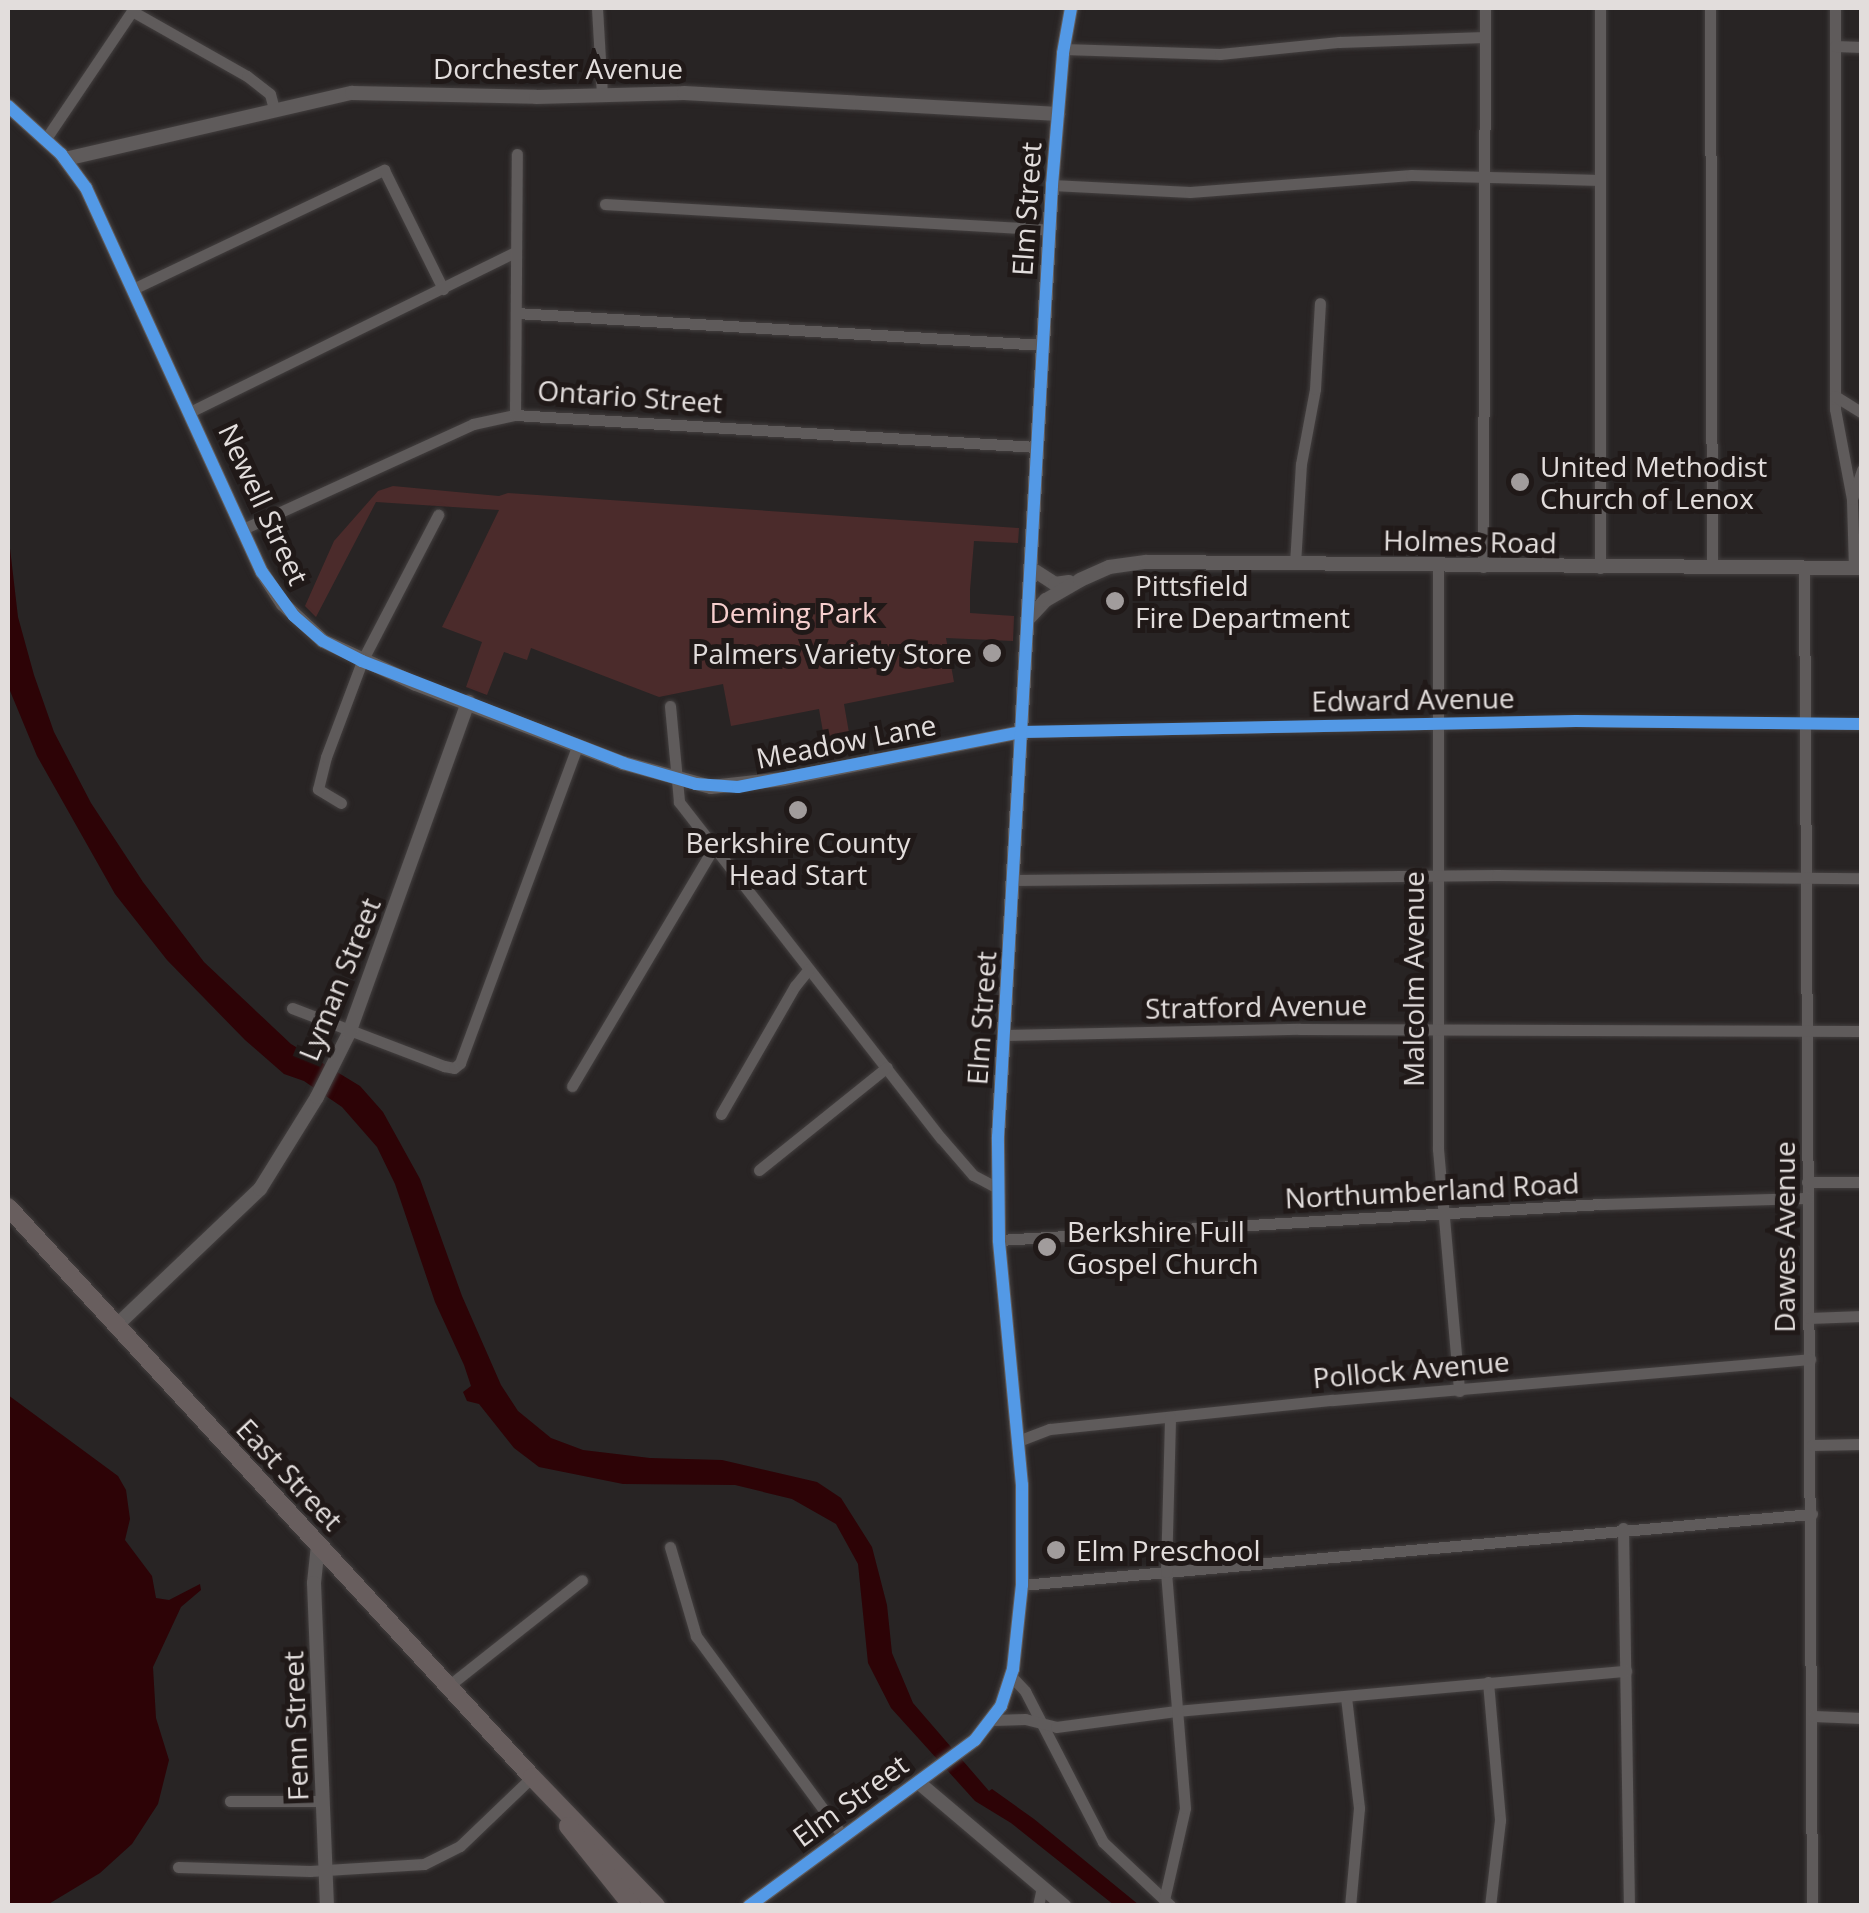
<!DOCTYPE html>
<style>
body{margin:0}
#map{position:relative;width:1869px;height:1913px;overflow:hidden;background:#282424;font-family:"Open Sans",sans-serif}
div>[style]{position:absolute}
.green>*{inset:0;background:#4b2b2b}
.water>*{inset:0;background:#2d0306}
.roads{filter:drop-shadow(0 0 2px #433f3f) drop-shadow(0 0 2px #433f3f)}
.minor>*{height:11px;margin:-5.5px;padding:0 5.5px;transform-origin:5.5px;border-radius:5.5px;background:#5f5b5b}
.tertiary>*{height:14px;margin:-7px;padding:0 7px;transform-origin:7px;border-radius:7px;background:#5f5b5b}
.trunk>*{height:18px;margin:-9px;padding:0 9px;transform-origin:9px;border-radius:9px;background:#685e5e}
.cycleway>*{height:12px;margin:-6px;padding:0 6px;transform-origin:6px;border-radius:6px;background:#5399e6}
.dots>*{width:28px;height:28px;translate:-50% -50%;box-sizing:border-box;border:5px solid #201918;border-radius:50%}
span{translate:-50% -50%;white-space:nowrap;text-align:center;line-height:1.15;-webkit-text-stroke:10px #201918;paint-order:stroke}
.street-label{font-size:28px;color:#e2dddc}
.poi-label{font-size:28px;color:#e2dddc}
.left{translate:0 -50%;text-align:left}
.right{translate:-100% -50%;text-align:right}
.park-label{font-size:28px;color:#f6cecd}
.frame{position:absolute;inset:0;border:10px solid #e2dddc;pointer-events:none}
</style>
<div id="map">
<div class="green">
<div style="clip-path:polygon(393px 486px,499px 496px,508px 493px,1019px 528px,1018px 543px,974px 541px,970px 590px,970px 613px,1014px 616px,1013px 641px,946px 638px,954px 682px,844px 704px,852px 750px,827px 755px,819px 709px,731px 726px,723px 684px,659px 697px,531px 648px,527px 660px,504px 652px,487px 695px,466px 687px,482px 642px,442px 627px,499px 510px,376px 502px,316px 617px,305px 606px,334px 541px,378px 491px)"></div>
</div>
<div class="water">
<div style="clip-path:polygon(8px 531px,18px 617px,34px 675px,54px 732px,91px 803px,143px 882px,204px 962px,291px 1044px,360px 1086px,383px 1112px,420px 1179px,462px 1296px,501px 1385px,518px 1411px,551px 1438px,583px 1450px,650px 1458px,722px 1460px,817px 1482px,841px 1498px,872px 1547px,887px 1605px,892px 1653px,913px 1703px,989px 1791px,992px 1789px,1034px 1819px,1139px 1905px,1114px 1905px,1011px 1823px,975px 1801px,891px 1708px,868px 1663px,858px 1564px,836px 1524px,792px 1499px,735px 1485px,623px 1484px,539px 1467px,514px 1448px,479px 1404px,467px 1401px,463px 1392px,471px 1386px,464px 1365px,435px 1302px,395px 1184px,377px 1147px,342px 1107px,304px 1081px,284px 1074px,245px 1040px,167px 960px,115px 894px,37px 756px,8px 686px)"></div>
<div style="clip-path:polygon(8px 1395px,118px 1476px,126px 1490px,130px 1519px,125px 1540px,152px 1576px,156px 1598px,169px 1600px,200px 1584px,201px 1590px,181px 1607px,153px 1667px,156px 1718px,169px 1760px,158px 1804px,132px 1844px,100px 1873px,47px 1905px,8px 1905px)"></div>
</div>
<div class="roads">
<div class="minor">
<div style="left:597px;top:8px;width:88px;rotate:86.7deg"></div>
<div style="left:1710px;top:8px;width:560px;rotate:89.8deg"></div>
<div style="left:1835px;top:8px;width:401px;rotate:90deg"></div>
<div style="left:1835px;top:409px;width:92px;rotate:79.3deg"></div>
<div style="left:132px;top:11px;width:132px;rotate:29.5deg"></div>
<div style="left:247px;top:76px;width:29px;rotate:38deg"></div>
<div style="left:270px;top:94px;width:16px;rotate:75deg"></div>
<div style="left:1835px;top:46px;width:27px;rotate:2deg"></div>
<div style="left:1063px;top:49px;width:157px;rotate:1.8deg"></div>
<div style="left:1220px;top:54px;width:120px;rotate:-5.8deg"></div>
<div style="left:1339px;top:42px;width:146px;rotate:-2deg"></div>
<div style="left:45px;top:140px;width:159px;rotate:-56deg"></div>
<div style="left:1052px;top:185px;width:138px;rotate:2.9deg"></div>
<div style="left:1190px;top:192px;width:222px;rotate:-4.4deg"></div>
<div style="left:1411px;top:175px;width:189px;rotate:1.5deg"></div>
<div style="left:605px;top:204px;width:446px;rotate:3.3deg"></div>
<div style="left:135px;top:288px;width:276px;rotate:-25.4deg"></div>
<div style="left:384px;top:170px;width:133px;rotate:63.6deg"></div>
<div style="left:516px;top:313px;width:528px;rotate:3.47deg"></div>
<div style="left:1835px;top:396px;width:32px;rotate:32deg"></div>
<div style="left:192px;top:411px;width:360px;rotate:-26.2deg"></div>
<div style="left:515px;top:415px;width:261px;rotate:-89.6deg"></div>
<div style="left:243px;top:529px;width:253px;rotate:-24.5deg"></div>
<div style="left:473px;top:424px;width:43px;rotate:-12.1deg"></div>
<div style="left:515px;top:415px;width:523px;rotate:3.51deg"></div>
<div style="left:1295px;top:564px;width:100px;rotate:-86.6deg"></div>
<div style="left:1301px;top:464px;width:76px;rotate:-79.4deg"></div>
<div style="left:1315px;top:389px;width:86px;rotate:-86.7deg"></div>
<div style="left:1438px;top:566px;width:583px;rotate:90deg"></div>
<div style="left:1438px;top:1149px;width:243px;rotate:85deg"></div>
<div style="left:1483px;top:567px;width:559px;rotate:-89.8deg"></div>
<div style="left:1600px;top:568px;width:560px;rotate:-90deg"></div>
<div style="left:1804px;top:568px;width:1338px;rotate:89.66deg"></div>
<div style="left:1854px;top:568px;width:69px;rotate:-91.7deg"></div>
<div style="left:1852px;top:499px;width:31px;rotate:-71deg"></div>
<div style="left:670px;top:706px;width:96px;rotate:84.6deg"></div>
<div style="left:679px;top:802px;width:426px;rotate:52.1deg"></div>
<div style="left:941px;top:1138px;width:49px;rotate:49.1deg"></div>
<div style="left:973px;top:1175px;width:26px;rotate:28deg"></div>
<div style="left:1021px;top:732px;width:555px;rotate:-1.14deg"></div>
<div style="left:1576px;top:721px;width:286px;rotate:0.6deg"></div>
<div style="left:341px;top:803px;width:27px;rotate:-149deg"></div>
<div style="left:318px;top:789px;width:33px;rotate:-76deg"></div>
<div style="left:326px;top:757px;width:103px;rotate:-69.4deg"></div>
<div style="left:362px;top:661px;width:165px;rotate:-62.5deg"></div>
<div style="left:1014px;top:880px;width:483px;rotate:-0.6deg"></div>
<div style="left:1497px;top:875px;width:365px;rotate:0.5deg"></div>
<div style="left:292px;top:1008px;width:163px;rotate:20.9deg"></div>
<div style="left:444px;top:1066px;width:10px;rotate:11deg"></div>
<div style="left:454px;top:1068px;width:8px;rotate:-40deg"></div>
<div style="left:460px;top:1063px;width:338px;rotate:-69.7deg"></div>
<div style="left:1005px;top:1035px;width:295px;rotate:-1.2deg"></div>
<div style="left:1300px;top:1029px;width:562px;rotate:0.2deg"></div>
<div style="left:572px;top:1086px;width:276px;rotate:-59.3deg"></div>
<div style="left:721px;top:1114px;width:148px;rotate:-60deg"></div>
<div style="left:795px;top:986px;width:22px;rotate:-51deg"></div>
<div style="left:759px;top:1170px;width:164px;rotate:-38.8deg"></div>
<div style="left:1807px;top:1182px;width:55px"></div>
<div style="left:999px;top:1240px;width:603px;rotate:-3.42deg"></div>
<div style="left:1601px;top:1204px;width:207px;rotate:-1.7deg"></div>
<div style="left:1809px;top:1318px;width:53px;rotate:-2.2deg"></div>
<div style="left:1018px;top:1441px;width:34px;rotate:-21deg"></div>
<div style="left:1050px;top:1429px;width:284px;rotate:-5.9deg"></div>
<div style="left:1333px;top:1400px;width:479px;rotate:-4.9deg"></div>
<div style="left:1812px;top:1445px;width:50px;rotate:-1.1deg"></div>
<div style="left:1623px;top:1528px;width:378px;rotate:89.1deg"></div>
<div style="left:670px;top:1547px;width:93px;rotate:73.7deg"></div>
<div style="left:696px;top:1636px;width:247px;rotate:53.7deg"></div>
<div style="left:1022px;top:1585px;width:793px;rotate:-5.14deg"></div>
<div style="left:1011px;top:1676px;width:21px;rotate:47deg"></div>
<div style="left:1025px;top:1691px;width:170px;rotate:62.7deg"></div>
<div style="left:1103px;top:1842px;width:93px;rotate:43.3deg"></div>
<div style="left:1488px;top:1682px;width:139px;rotate:85deg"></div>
<div style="left:1500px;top:1820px;width:87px;rotate:96.6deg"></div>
<div style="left:451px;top:1684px;width:167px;rotate:-38.4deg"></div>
<div style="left:1346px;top:1697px;width:112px;rotate:83.3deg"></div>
<div style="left:1359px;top:1808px;width:98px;rotate:95.2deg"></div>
<div style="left:1813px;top:1716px;width:49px;rotate:2.3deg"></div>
<div style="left:993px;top:1720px;width:32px;rotate:-2deg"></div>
<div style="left:1025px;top:1719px;width:32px;rotate:14deg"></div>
<div style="left:1056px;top:1727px;width:121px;rotate:-7.6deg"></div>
<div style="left:1176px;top:1711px;width:452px;rotate:-5.1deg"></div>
<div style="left:230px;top:1801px;width:93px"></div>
<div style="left:178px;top:1867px;width:132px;rotate:1.7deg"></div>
<div style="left:310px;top:1871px;width:114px;rotate:-3.5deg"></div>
<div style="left:424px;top:1864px;width:40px;rotate:-26.6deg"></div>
<div style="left:460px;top:1846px;width:100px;rotate:-43.8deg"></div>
<div style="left:1164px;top:1900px;width:94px;rotate:-77.1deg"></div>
<div style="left:1185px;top:1808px;width:237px;rotate:-94.6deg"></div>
<div style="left:1166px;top:1572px;width:155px;rotate:-88.5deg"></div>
<div style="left:1038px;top:1906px;width:19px;rotate:-78deg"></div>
</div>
<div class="tertiary">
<div style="left:8px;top:106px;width:72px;rotate:42.2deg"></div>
<div style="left:61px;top:154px;width:42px;rotate:53.7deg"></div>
<div style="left:86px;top:188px;width:422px;rotate:65.4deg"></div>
<div style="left:262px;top:572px;width:38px;rotate:57deg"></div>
<div style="left:283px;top:604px;width:54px;rotate:42.8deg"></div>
<div style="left:323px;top:641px;width:102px;rotate:24.8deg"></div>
<div style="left:416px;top:684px;width:222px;rotate:20.9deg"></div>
<div style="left:623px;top:763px;width:91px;rotate:15.3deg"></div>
<div style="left:711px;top:787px;width:73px;rotate:-6.3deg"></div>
<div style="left:784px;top:779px;width:242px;rotate:-11.2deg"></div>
<div style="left:65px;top:159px;width:294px;rotate:-13deg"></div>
<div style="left:352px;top:93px;width:184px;rotate:1.2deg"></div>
<div style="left:536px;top:97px;width:148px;rotate:-1.5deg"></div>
<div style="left:684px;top:93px;width:375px;rotate:3.2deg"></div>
<div style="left:1032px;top:569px;width:27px;rotate:33deg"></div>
<div style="left:1055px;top:584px;width:14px;rotate:-8deg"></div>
<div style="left:1028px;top:619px;width:26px;rotate:-47deg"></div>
<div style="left:1046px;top:600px;width:39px;rotate:-30deg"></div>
<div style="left:1080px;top:580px;width:32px;rotate:-24deg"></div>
<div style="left:1109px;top:567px;width:37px;rotate:-8deg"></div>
<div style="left:1146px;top:562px;width:716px;rotate:0.48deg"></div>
<div style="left:117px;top:1325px;width:197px;rotate:-43.6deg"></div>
<div style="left:260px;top:1189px;width:108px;rotate:-58.2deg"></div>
<div style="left:317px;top:1097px;width:72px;rotate:-63.4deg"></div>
<div style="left:349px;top:1033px;width:352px;rotate:-70.2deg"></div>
<div style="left:318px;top:1545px;width:38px;rotate:96deg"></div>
<div style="left:314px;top:1583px;width:323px;rotate:87.7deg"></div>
<div style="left:918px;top:1782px;width:192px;rotate:40.3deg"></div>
<div style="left:749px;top:1906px;width:280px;rotate:-36.3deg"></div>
<div style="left:975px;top:1740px;width:43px;rotate:-52.6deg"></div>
<div style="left:1001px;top:1706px;width:39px;rotate:-72deg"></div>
<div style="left:1013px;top:1669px;width:84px;rotate:-83.9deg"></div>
<div style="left:1022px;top:1585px;width:100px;rotate:-90deg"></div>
<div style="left:1022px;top:1485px;width:246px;rotate:-95.4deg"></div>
<div style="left:999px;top:1240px;width:103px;rotate:-90.6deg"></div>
<div style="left:998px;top:1137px;width:954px;rotate:-86.75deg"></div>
<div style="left:1052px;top:185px;width:132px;rotate:-85.2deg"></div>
<div style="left:1063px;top:53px;width:46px;rotate:-79.9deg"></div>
</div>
<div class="trunk">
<div style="left:8px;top:1207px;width:774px;rotate:47.41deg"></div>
<div style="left:532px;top:1777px;width:179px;rotate:46.1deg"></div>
<div style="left:568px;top:1826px;width:102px;rotate:51.3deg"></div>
</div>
</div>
<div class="cycleway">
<div style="left:8px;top:106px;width:72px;rotate:42.2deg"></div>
<div style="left:61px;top:154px;width:42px;rotate:53.7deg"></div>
<div style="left:86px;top:188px;width:422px;rotate:65.4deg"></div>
<div style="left:262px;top:572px;width:54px;rotate:54deg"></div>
<div style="left:294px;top:616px;width:38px;rotate:41deg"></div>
<div style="left:323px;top:641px;width:44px;rotate:27.1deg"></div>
<div style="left:362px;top:661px;width:280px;rotate:21.3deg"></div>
<div style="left:623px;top:763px;width:76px;rotate:16deg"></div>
<div style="left:696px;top:784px;width:42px;rotate:4.1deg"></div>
<div style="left:738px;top:787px;width:288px;rotate:-11deg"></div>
<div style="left:1021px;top:732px;width:555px;rotate:-1.14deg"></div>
<div style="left:1576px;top:721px;width:286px;rotate:0.6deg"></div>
<div style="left:749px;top:1906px;width:280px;rotate:-36.3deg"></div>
<div style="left:975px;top:1740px;width:43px;rotate:-52.6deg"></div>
<div style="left:1001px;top:1706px;width:39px;rotate:-72deg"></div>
<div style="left:1013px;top:1669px;width:84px;rotate:-83.9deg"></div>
<div style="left:1022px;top:1585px;width:100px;rotate:-90deg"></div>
<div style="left:1022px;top:1485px;width:246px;rotate:-95.4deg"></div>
<div style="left:999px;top:1240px;width:103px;rotate:-90.6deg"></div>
<div style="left:998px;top:1137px;width:954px;rotate:-86.75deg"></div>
<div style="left:1052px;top:185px;width:132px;rotate:-85.2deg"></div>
<div style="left:1063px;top:53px;width:46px;rotate:-79.9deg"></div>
</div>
<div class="dots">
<div style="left:1520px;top:482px;background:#a19c9c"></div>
<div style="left:1115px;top:601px;background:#a19c9c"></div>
<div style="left:992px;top:653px;background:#a19c9c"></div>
<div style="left:798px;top:810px;background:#a19c9c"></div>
<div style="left:1047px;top:1247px;background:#a19c9c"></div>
<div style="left:1056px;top:1550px;background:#a19c9c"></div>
</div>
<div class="street-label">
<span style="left:558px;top:68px">Dorchester Avenue</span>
<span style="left:1026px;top:209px;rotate:-86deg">Elm Street</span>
<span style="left:630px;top:396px;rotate:4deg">Ontario Street</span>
<span style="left:264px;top:504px;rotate:65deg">Newell Street</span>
<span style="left:1470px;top:541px;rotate:1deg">Holmes Road</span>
<span style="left:1413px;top:699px;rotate:-1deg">Edward Avenue</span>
<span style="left:846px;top:741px;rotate:-11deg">Meadow Lane</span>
<span style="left:339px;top:979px;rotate:-68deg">Lyman Street</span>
<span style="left:1413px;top:979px;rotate:-90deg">Malcolm Avenue</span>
<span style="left:1256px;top:1006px;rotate:-1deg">Stratford Avenue</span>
<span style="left:981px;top:1018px;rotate:-86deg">Elm Street</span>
<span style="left:1432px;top:1190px;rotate:-3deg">Northumberland Road</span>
<span style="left:1784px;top:1237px;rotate:-90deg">Dawes Avenue</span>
<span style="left:1411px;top:1369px;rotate:-5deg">Pollock Avenue</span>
<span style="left:290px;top:1474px;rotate:47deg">East Street</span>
<span style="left:295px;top:1726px;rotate:-92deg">Fenn Street</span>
<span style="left:850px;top:1800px;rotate:-36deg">Elm Street</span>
</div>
<div class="poi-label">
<span class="left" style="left:1540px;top:482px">United Methodist<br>Church of Lenox</span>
<span class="left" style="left:1135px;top:601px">Pittsfield<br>Fire Department</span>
<span class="right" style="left:972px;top:653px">Palmers Variety Store</span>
<span style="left:798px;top:858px">Berkshire County<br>Head Start</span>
<span class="left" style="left:1067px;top:1247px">Berkshire Full<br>Gospel Church</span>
<span class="left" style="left:1076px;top:1550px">Elm Preschool</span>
</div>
<div class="park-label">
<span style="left:793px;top:612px">Deming Park</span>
</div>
<div class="frame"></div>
</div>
